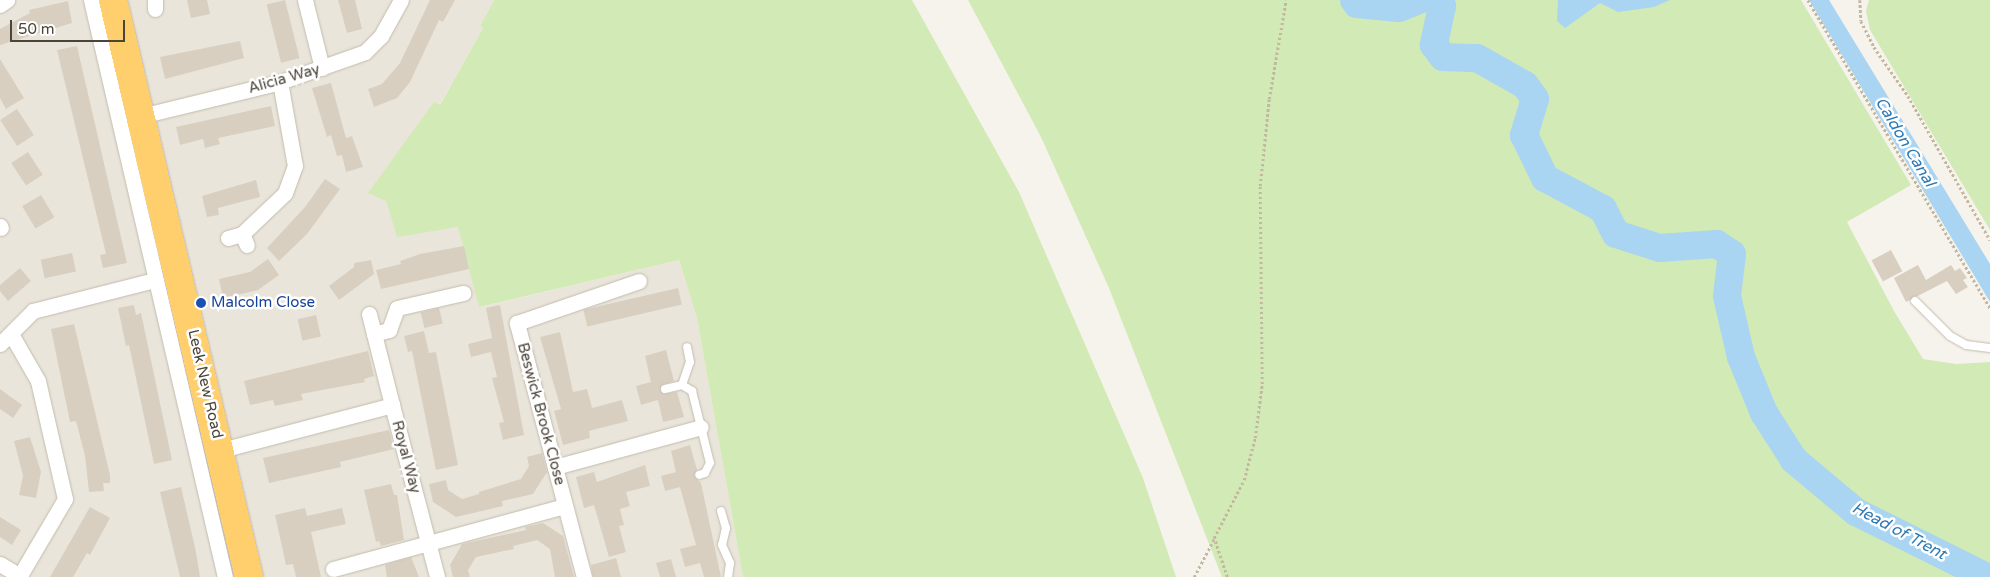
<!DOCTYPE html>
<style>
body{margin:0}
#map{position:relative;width:1990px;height:577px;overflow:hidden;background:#f6f3ec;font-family:"Varela Round",sans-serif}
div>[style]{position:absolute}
.residential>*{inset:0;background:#eae5da}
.green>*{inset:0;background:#d2eab5}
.water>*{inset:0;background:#a9d4f2}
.river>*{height:28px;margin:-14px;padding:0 14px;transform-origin:14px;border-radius:14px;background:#a9d4f2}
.building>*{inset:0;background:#d8cfc1;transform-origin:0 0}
.path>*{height:2.5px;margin-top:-1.25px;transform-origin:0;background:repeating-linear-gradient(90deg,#c4b79f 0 2.5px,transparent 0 5px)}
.roads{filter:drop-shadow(0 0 1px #c2bbae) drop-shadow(0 0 1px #c2bbae)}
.lane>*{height:8px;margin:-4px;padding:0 4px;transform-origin:4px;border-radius:4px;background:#fff}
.street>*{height:15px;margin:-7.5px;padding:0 7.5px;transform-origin:7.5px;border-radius:7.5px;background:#fff}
.highway>*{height:28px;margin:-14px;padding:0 14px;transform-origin:14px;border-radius:14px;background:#ffcf6e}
.dots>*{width:14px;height:14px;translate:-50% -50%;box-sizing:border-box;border:2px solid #fff;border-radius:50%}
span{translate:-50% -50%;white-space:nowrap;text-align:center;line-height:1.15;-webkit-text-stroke:5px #fff;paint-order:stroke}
.street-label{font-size:15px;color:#4b4439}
.transit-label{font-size:15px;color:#164399}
.left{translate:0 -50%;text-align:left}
.water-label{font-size:16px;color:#2e7ab2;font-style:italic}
.scale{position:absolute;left:10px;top:20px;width:115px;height:22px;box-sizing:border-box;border:2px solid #4b4439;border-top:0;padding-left:6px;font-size:15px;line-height:18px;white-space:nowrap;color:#4b4439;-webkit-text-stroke:4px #fff;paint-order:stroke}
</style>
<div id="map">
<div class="residential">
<div style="clip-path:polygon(0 0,494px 0,480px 26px,483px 28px,439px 106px,434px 102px,386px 201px,397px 236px,458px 227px,480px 307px,679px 260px,697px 318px,743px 577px,0 577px)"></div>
</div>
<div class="green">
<div style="clip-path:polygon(494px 0,912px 0,1019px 192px,1143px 478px,1176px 577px,743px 577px,697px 318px,679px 260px,479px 307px,458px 227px,397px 237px,386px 201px,368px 193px,434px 102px,440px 105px,483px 28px,480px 26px)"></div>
<div style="clip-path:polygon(968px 0,1801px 0,1911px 185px,1847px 222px,1894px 311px,1923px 359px,1956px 364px,1990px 362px,1990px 577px,1222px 577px,1109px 288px,1041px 137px)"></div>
<div style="clip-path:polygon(1869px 0,1990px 0,1990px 230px,1870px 30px,1866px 11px)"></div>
</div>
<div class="water">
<div style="clip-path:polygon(1558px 0,1670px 0,1654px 7px,1618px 12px,1600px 3px,1565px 28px,1557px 21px)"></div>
<div style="clip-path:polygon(1809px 0,1829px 0,1990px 264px,1990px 302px)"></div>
</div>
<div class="river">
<div style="left:1354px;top:0;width:5px;rotate:53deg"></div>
<div style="left:1357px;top:4px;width:42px;rotate:5.4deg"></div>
<div style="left:1399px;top:8px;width:22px;rotate:-22deg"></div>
<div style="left:1434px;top:0;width:10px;rotate:37deg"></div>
<div style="left:1442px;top:6px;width:40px;rotate:102deg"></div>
<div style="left:1434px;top:45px;width:15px;rotate:53deg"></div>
<div style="left:1443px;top:57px;width:34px;rotate:2deg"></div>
<div style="left:1477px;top:58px;width:55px;rotate:29.4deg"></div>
<div style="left:1525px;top:85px;width:17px;rotate:54deg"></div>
<div style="left:1535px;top:99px;width:38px;rotate:107deg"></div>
<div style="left:1524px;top:135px;width:48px;rotate:64deg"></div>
<div style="left:1545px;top:178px;width:66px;rotate:28.1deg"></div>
<div style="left:1603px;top:209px;width:28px;rotate:63deg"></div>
<div style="left:1616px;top:234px;width:46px;rotate:17.7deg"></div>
<div style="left:1660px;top:248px;width:57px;rotate:-4deg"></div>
<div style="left:1717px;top:244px;width:18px;rotate:34deg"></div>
<div style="left:1732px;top:254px;width:42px;rotate:96.8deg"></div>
<div style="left:1727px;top:296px;width:63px;rotate:77.1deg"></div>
<div style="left:1741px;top:357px;width:61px;rotate:67.7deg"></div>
<div style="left:1764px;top:413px;width:56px;rotate:57.4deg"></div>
<div style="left:1794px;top:460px;width:81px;rotate:40deg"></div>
<div style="left:1856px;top:512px;width:146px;rotate:26.4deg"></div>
</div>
<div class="building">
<div style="clip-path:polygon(187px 0,207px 0,210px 14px,191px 18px)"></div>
<div style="left:285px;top:0;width:60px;height:19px;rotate:76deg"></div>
<div style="clip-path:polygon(338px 0,355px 0,362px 29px,347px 33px)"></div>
<div style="clip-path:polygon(430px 0,455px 0,443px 22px,439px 20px,410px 82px,397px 98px,374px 107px,368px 89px,382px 84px,400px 63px)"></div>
<div style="clip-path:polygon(68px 1px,72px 23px,0 45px,0 29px,30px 13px,29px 10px)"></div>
<div style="clip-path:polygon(240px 41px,244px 58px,165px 79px,160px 57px)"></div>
<div style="clip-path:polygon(77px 46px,127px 263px,103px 268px,100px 255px,106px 254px,57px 50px)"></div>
<div style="clip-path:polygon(0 59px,24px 98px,6px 109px,0 98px)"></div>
<div style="clip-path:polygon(331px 83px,346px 138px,352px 136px,363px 167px,346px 172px,342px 155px,337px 156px,331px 135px,327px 137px,312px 88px)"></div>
<div style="clip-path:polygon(271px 106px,275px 126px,218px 138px,220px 144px,205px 148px,203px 139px,180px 145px,176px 127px)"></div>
<div style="left:17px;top:109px;width:31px;height:20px;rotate:57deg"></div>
<div style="left:28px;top:152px;width:27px;height:20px;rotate:57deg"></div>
<div style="clip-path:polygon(325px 179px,340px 189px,307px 234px,279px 261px,267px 248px,305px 207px)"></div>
<div style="clip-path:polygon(256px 180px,260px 197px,218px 208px,219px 215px,207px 217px,202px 196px)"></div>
<div style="left:41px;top:195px;width:26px;height:22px;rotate:59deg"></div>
<div style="clip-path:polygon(464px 246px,469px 269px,381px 289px,376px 270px,401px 264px,400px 261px,420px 254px)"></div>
<div style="left:1891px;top:250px;width:24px;height:22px;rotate:62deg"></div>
<div style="left:72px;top:253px;width:19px;height:32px;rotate:78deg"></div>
<div style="clip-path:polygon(268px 259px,279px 275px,258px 290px,223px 298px,219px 279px,250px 272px)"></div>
<div style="clip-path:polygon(371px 260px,374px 274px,339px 300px,329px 286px,354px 267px,354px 263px)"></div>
<div style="clip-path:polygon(1918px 265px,1926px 280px,1951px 265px,1955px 271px,1960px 268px,1967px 278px,1963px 280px,1968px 287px,1956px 294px,1947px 281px,1906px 302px,1894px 278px)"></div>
<div style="clip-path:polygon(20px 268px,31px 281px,8px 301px,0 291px,0 285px)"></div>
<div style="left:678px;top:288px;width:17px;height:97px;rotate:77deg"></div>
<div style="clip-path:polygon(134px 305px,136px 315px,141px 313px,172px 460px,154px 464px,129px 345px,126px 346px,118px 308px)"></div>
<div style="clip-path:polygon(500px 305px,524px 435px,503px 440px,499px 423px,504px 422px,492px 378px,497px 377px,491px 352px,471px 357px,468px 344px,492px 338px,486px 308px)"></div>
<div style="left:439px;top:308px;width:16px;height:19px;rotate:76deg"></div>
<div style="left:316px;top:315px;width:22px;height:19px;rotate:77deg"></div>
<div style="clip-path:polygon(74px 324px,110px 475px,110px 483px,103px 483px,104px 491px,89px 492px,85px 456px,76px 421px,70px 422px,51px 329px)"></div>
<div style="clip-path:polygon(424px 331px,429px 353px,436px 352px,458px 465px,436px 470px,412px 351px,408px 352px,404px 336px)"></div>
<div style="clip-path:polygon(560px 332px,573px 392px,587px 389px,592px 408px,622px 400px,628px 421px,589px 431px,590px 438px,563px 445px,554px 411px,561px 409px,540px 337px)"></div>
<div style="clip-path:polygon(666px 350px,674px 381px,662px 385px,660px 391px,664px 394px,677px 392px,684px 417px,663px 422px,658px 400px,641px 405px,636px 386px,651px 382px,645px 356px)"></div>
<div style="clip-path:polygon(368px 351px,374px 376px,364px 379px,365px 382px,301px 394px,303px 400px,275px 406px,273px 400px,250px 405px,244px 381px)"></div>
<div style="clip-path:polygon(0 389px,22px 405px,13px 418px,0 409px)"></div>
<div style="clip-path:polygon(389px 430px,394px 449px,340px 462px,341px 467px,269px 483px,263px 458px)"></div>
<div style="clip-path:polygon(30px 437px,41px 472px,36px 498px,19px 495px,23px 476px,14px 441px)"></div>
<div style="clip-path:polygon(690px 445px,697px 470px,694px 476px,701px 483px,721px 577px,704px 577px,700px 563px,685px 567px,680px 549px,696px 545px,680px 487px,665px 491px,661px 476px,676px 472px,671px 451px)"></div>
<div style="clip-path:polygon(542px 453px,547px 472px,533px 494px,502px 501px,503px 506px,456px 517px,433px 502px,429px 484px,446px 480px,448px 490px,462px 499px,479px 494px,479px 492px,521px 479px,529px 466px,527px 457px)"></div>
<div style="clip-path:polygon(645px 465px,650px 486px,626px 492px,630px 506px,620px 509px,624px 525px,619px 526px,626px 552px,609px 557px,594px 505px,584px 508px,576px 477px,594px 472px,597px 482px)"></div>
<div style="clip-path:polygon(391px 484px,394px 495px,397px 495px,404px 540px,381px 546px,379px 541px,376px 542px,364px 490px)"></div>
<div style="clip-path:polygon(181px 487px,196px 552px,200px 577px,180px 577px,160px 492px)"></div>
<div style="clip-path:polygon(90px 507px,110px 518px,90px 555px,87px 553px,73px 577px,50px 577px)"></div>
<div style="clip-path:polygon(305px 508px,307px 516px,342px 508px,346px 524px,311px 532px,321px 577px,296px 577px,293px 564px,286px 565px,275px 515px)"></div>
<div style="clip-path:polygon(0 517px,21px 530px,12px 545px,0 537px)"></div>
<div style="clip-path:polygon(543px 523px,563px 536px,574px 577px,555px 577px,550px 549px,537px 540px,513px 546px,514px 549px,476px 557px,468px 570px,470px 577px,453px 577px,450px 565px,462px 544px,526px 530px,525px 527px)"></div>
<div style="clip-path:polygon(411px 557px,419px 577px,387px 577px,385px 565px)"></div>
<div style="clip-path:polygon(616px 558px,621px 577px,593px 577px,591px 565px)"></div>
<div style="clip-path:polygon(671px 559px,676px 577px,660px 577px,656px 563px)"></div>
</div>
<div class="path">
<div style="left:1808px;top:0;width:358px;rotate:59.4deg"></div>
<div style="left:1860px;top:0;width:21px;rotate:87deg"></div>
<div style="left:1861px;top:21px;width:29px;rotate:63deg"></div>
<div style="left:1874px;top:47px;width:60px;rotate:55.2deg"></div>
<div style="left:1908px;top:96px;width:166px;rotate:60.3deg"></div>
<div style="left:1194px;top:577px;width:43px;rotate:-62.2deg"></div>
<div style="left:1227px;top:577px;width:41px;rotate:-108.4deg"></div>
<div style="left:1214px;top:538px;width:65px;rotate:-62.7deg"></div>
<div style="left:1244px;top:480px;width:43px;rotate:-75.3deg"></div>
<div style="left:1255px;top:438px;width:54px;rotate:-82.6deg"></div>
<div style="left:1262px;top:384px;width:198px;rotate:-90.6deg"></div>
<div style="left:1260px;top:186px;width:87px;rotate:-84.1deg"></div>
<div style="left:1269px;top:99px;width:100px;rotate:-80.3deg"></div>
</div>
<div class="roads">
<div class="lane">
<div style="left:1915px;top:301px;width:49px;rotate:45deg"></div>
<div style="left:1950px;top:336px;width:18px;rotate:29deg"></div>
<div style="left:1966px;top:345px;width:24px;rotate:7deg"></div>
<div style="left:682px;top:385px;width:24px;rotate:-71deg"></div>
<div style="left:690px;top:362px;width:15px;rotate:-101deg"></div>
<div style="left:665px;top:389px;width:17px;rotate:-13deg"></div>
<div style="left:682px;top:385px;width:12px;rotate:31deg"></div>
<div style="left:692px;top:391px;width:74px;rotate:76deg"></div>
<div style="left:710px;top:463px;width:11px;rotate:117deg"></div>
<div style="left:705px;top:473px;width:6px;rotate:162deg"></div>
<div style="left:721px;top:511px;width:18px;rotate:74deg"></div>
<div style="left:726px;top:528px;width:17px;rotate:103deg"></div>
<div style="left:722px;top:545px;width:20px;rotate:66deg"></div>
<div style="left:730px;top:563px;width:14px;rotate:98deg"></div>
</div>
<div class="street">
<div style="left:91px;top:0;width:592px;rotate:76.93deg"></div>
<div style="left:155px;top:0;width:9px;rotate:90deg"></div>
<div style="left:305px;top:0;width:70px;rotate:76deg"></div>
<div style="left:0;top:5px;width:9px;rotate:-36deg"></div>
<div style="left:141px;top:116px;width:143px;rotate:-13.7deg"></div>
<div style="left:280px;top:82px;width:90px;rotate:-19.4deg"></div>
<div style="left:365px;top:52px;width:23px;rotate:-45deg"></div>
<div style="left:381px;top:36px;width:41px;rotate:-60.9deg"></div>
<div style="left:0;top:226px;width:2px;rotate:63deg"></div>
<div style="left:242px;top:234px;width:59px;rotate:-43.6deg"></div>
<div style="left:285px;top:193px;width:29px;rotate:-70deg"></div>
<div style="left:295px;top:166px;width:85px;rotate:-100.1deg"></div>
<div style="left:228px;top:238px;width:15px;rotate:-16deg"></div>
<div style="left:242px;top:234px;width:12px;rotate:66deg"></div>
<div style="left:369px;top:314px;width:94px;rotate:75.8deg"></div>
<div style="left:11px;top:334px;width:54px;rotate:60.1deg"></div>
<div style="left:38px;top:381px;width:121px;rotate:77.1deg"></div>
<div style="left:65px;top:499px;width:91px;rotate:120.5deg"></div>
<div style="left:374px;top:334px;width:16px;rotate:-15deg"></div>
<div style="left:389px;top:330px;width:23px;rotate:-70deg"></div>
<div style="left:397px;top:308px;width:68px;rotate:-12.8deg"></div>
<div style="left:0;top:344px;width:47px;rotate:-45deg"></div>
<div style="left:33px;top:311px;width:126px;rotate:-14.3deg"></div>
<div style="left:221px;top:450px;width:177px;rotate:-14.7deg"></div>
<div style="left:392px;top:405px;width:178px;rotate:75.3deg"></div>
<div style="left:555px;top:467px;width:151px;rotate:-15.3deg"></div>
<div style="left:0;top:564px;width:23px;rotate:31deg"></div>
<div style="left:333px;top:569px;width:240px;rotate:-15.2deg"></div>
<div style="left:584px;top:577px;width:263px;rotate:-104.8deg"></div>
<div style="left:517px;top:323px;width:129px;rotate:-19deg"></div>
</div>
<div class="highway">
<div style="left:113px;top:0;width:593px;rotate:76.74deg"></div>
</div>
</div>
<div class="dots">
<div style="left:201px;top:303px;background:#1a4fb4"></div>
</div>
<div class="street-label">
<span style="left:284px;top:79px;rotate:-16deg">Alicia Way</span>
<span style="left:205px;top:384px;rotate:77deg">Leek New Road</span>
<span style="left:541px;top:414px;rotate:75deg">Beswick Brook Close</span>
<span style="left:406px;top:457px;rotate:75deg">Royal Way</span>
</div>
<div class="transit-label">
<span class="left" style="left:211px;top:303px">Malcolm Close</span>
</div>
<div class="water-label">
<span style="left:1905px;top:142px;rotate:59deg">Caldon Canal</span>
<span style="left:1899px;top:531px;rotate:28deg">Head of Trent</span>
</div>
<div class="scale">50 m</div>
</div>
